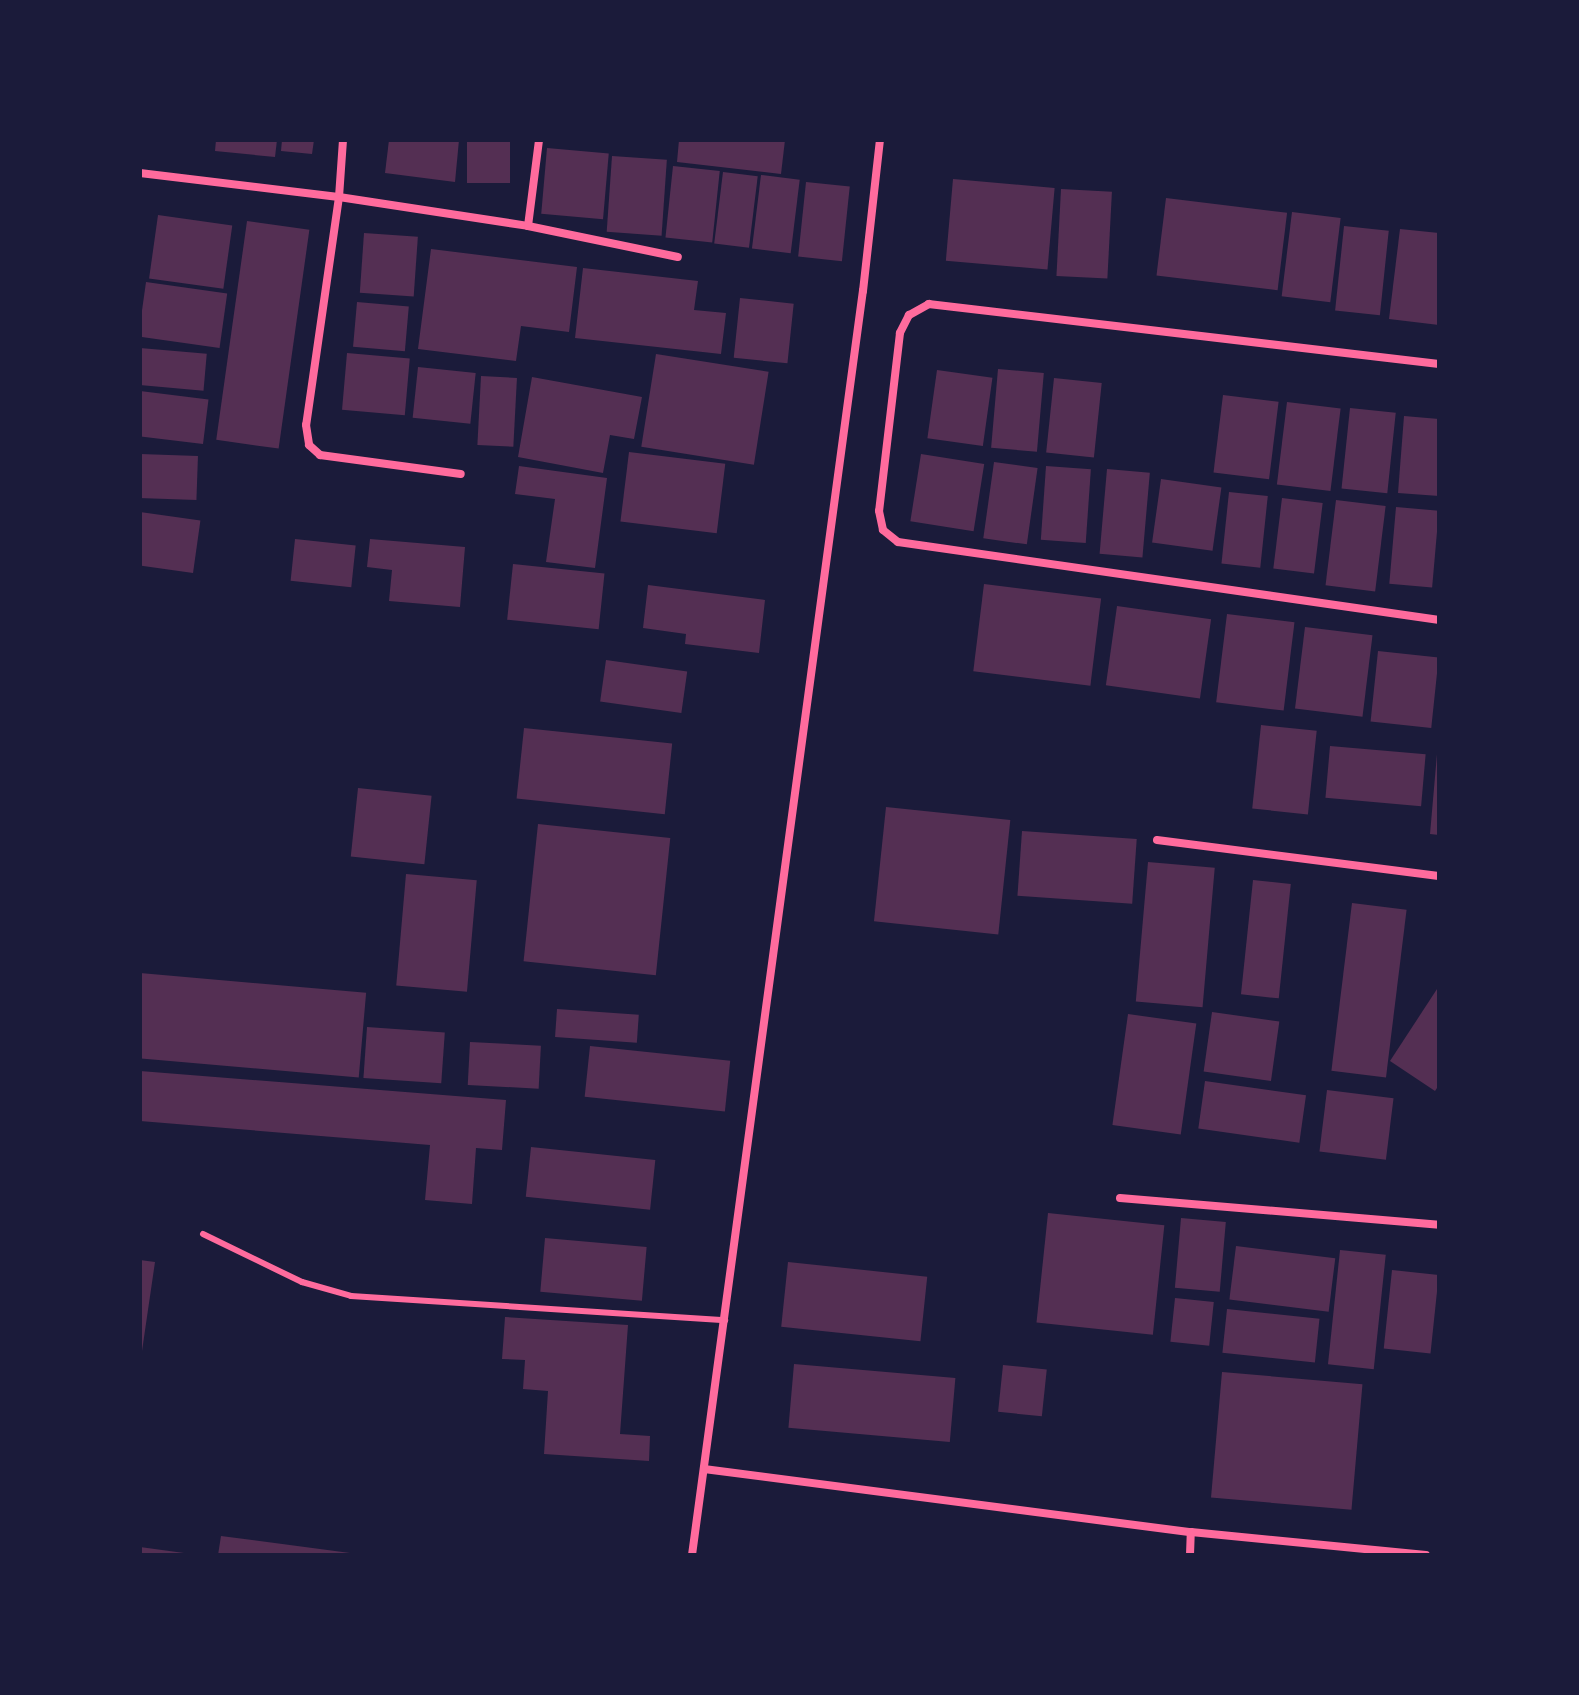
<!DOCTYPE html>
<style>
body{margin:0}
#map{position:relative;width:1579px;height:1695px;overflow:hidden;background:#1b1b3a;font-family:"Archivo Narrow",sans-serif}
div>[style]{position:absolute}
.building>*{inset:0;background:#542f53;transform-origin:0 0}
.service>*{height:6px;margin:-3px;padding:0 3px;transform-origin:3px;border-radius:3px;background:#ff6b9d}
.minor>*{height:8px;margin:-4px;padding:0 4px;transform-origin:4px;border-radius:4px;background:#ff6b9d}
span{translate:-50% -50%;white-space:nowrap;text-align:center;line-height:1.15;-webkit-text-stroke:8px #1b1b3a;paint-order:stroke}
.frame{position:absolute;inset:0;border:142px solid #1b1b3a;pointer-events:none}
</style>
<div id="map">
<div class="building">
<div style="clip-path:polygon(216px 140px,277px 140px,275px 157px,215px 151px)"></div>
<div style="clip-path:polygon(282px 140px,314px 140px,312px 154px,281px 151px)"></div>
<div style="clip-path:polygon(389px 140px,459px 140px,455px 182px,385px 173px)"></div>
<div style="left:467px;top:140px;width:43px;height:43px"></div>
<div style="clip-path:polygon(679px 140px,785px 140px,781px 174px,677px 162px)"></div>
<div style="left:547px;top:148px;width:62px;height:66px;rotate:5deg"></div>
<div style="left:612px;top:156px;width:55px;height:76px;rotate:4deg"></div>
<div style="left:673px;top:166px;width:47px;height:72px;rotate:6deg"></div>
<div style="left:723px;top:172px;width:35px;height:72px;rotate:7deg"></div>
<div style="left:761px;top:175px;width:39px;height:74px;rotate:7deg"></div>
<div style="left:953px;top:179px;width:102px;height:82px;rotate:5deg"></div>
<div style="left:806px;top:182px;width:44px;height:75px;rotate:6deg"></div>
<div style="left:1061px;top:189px;width:51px;height:87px;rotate:3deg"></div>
<div style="left:1166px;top:198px;width:122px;height:78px;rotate:7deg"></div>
<div style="left:1292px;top:212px;width:49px;height:85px;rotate:7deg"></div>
<div style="left:158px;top:215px;width:75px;height:64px;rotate:8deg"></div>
<div style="left:247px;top:221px;width:63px;height:221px;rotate:8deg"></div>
<div style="left:1344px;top:226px;width:45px;height:85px;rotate:6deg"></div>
<div style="clip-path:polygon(1400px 229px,1439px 233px,1439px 325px,1389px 319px)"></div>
<div style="left:364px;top:233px;width:54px;height:60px;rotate:4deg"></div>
<div style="clip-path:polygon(431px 249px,577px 267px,569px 332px,521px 326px,516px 361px,418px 349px)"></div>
<div style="clip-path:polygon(583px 268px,698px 281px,694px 310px,726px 313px,721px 354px,575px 338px)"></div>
<div style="left:146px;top:282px;width:82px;height:55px;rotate:8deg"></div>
<div style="left:740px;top:298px;width:54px;height:60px;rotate:6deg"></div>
<div style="left:357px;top:302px;width:52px;height:45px;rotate:5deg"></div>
<div style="left:140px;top:348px;width:67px;height:37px;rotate:5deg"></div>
<div style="left:347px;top:353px;width:63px;height:57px;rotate:5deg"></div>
<div style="left:656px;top:354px;width:114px;height:94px;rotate:9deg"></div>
<div style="left:418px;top:367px;width:58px;height:51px;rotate:6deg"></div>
<div style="left:998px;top:369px;width:46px;height:79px;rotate:5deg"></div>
<div style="left:937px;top:370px;width:56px;height:69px;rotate:8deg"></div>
<div style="left:481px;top:376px;width:36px;height:69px;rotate:3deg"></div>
<div style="clip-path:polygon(532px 377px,642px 397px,634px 439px,610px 435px,603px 473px,518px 457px)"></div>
<div style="left:1054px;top:378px;width:48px;height:75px;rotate:6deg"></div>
<div style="left:140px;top:391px;width:69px;height:45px;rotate:7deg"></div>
<div style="left:1223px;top:395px;width:56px;height:78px;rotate:7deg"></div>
<div style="left:1287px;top:402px;width:54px;height:83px;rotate:7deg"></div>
<div style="left:1350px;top:408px;width:46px;height:81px;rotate:6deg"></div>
<div style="clip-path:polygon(1404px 416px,1439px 419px,1439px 496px,1398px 493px)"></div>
<div style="left:629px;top:452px;width:97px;height:70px;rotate:7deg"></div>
<div style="left:140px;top:454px;width:58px;height:44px;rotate:2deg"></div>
<div style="left:921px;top:454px;width:64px;height:68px;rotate:9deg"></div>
<div style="left:994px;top:462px;width:44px;height:77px;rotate:8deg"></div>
<div style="clip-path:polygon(519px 466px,607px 478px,595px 568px,546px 562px,555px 499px,515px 494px)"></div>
<div style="left:1046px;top:466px;width:45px;height:74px;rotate:4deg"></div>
<div style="left:1107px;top:469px;width:43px;height:85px;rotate:5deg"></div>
<div style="left:1161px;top:479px;width:61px;height:64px;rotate:8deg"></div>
<div style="left:1229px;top:492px;width:39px;height:72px;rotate:6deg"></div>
<div style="left:1282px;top:498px;width:41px;height:71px;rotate:7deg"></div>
<div style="left:1336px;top:500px;width:50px;height:86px;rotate:7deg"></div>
<div style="left:1396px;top:507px;width:43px;height:77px;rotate:5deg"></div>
<div style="left:140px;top:512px;width:61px;height:53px;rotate:8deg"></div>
<div style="left:295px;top:539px;width:61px;height:42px;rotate:6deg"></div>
<div style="clip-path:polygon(370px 539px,465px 547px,460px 607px,389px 601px,392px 570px,367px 567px)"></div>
<div style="left:513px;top:564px;width:92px;height:56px;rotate:6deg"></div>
<div style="left:984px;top:584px;width:118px;height:88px;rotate:7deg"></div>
<div style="clip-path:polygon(648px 585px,765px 600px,759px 653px,685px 644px,686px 634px,643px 628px)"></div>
<div style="left:1117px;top:606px;width:95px;height:80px;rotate:8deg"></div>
<div style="left:1227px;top:614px;width:68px;height:89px;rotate:7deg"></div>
<div style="left:1305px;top:627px;width:68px;height:82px;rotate:7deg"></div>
<div style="left:1378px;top:651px;width:61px;height:71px;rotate:6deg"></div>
<div style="left:606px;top:660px;width:82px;height:42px;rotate:8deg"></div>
<div style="left:1261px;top:725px;width:56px;height:84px;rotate:6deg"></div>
<div style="left:524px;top:728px;width:149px;height:71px;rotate:6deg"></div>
<div style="left:1330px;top:746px;width:96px;height:52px;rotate:5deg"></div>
<div style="clip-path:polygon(1437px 754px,1439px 754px,1439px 835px,1430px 834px)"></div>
<div style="left:358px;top:788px;width:74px;height:69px;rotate:6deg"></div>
<div style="left:886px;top:807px;width:125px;height:115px;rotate:6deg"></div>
<div style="left:538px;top:824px;width:133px;height:138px;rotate:6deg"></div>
<div style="left:1022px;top:831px;width:115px;height:65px;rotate:4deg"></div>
<div style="left:1148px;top:862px;width:67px;height:140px;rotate:5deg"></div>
<div style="left:406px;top:874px;width:71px;height:112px;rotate:5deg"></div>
<div style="left:1253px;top:880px;width:38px;height:115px;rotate:6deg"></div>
<div style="left:1352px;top:903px;width:55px;height:169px;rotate:7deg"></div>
<div style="left:140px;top:973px;width:227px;height:85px;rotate:5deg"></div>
<div style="clip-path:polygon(1439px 986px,1439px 1085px,1435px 1091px,1390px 1061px)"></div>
<div style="left:557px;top:1009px;width:82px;height:28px;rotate:4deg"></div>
<div style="left:1212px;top:1012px;width:68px;height:60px;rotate:8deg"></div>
<div style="left:1128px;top:1014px;width:69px;height:112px;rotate:8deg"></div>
<div style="left:367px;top:1027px;width:78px;height:51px;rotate:4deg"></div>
<div style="left:470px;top:1042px;width:71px;height:43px;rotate:3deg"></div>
<div style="left:590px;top:1046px;width:141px;height:51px;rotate:6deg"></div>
<div style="clip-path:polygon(140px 1071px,506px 1100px,502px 1150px,476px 1148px,472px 1204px,425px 1200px,430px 1145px,140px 1121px)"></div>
<div style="left:1205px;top:1081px;width:102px;height:48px;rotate:8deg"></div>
<div style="left:1327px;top:1090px;width:67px;height:62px;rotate:7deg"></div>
<div style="left:531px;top:1147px;width:125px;height:50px;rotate:6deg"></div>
<div style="left:1048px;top:1213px;width:117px;height:110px;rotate:6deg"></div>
<div style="left:1181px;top:1218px;width:45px;height:70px;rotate:5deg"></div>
<div style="left:545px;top:1238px;width:102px;height:54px;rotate:5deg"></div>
<div style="left:1236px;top:1246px;width:100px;height:54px;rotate:7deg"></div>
<div style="left:1340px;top:1250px;width:46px;height:115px;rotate:6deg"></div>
<div style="clip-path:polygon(140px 1260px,155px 1262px,142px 1351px,140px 1351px)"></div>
<div style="left:788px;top:1262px;width:140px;height:65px;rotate:6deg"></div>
<div style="left:1392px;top:1270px;width:47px;height:79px;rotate:6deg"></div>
<div style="left:1175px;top:1298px;width:39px;height:44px;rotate:6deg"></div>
<div style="left:1227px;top:1309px;width:93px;height:44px;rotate:6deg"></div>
<div style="clip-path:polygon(505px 1317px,628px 1325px,620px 1434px,650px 1436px,649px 1461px,544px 1454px,548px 1391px,523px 1389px,525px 1360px,502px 1359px)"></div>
<div style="left:794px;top:1364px;width:162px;height:64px;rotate:5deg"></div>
<div style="left:1003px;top:1365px;width:44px;height:47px;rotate:6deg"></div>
<div style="left:1222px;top:1372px;width:141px;height:126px;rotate:5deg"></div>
<div style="clip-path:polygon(221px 1536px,350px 1553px,350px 1555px,218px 1555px)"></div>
<div style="clip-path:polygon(140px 1547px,184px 1553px,184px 1555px,140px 1555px)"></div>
</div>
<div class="service">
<div style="left:203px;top:1234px;width:110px;rotate:25.9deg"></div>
<div style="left:302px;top:1282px;width:51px;rotate:15.9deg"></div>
<div style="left:351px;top:1296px;width:375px;rotate:3.7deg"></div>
</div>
<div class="minor">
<div style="left:343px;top:140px;width:57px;rotate:94deg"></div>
<div style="left:339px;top:197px;width:230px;rotate:98.2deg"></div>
<div style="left:306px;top:425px;width:20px;rotate:81deg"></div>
<div style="left:309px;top:445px;width:15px;rotate:42deg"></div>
<div style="left:320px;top:455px;width:142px;rotate:7.7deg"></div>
<div style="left:140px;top:173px;width:200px;rotate:6.9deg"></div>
<div style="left:339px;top:197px;width:191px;rotate:8.7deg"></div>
<div style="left:528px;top:226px;width:153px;rotate:11.7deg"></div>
<div style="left:528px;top:226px;width:87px;rotate:-82.7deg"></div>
<div style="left:1439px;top:364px;width:514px;rotate:-173.29deg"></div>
<div style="left:929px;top:304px;width:23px;rotate:151deg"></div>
<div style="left:909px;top:315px;width:20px;rotate:117deg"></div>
<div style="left:900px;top:333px;width:179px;rotate:96.7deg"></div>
<div style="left:879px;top:511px;width:19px;rotate:78deg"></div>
<div style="left:883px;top:530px;width:19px;rotate:39deg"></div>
<div style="left:898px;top:542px;width:547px;rotate:8.2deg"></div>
<div style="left:1157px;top:840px;width:284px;rotate:7.3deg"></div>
<div style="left:1120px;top:1198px;width:320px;rotate:4.8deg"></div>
<div style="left:704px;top:1469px;width:491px;rotate:7.4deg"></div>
<div style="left:1191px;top:1532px;width:236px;rotate:5.6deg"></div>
<div style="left:692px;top:1555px;width:1276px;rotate:-82.3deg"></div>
<div style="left:863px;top:291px;width:152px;rotate:-83.6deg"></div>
<div style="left:1190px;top:1555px;width:23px;rotate:-88deg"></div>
</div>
<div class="frame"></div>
</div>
